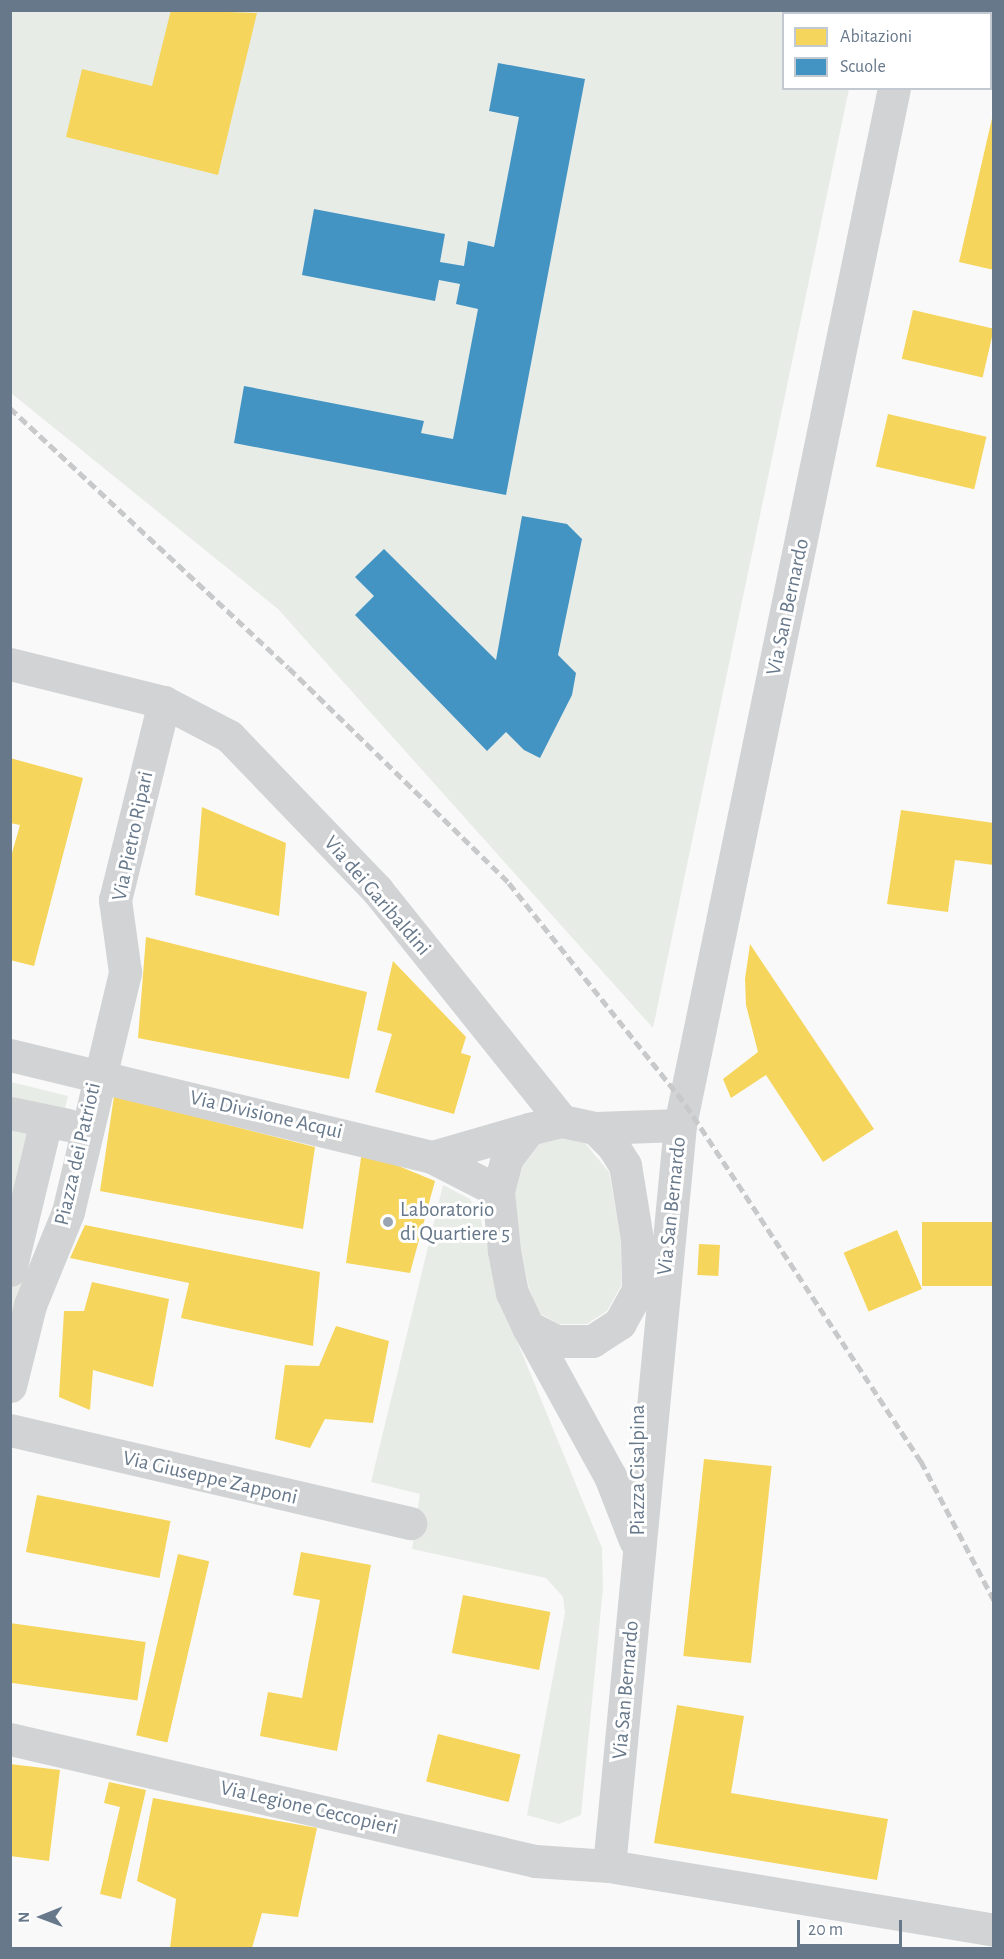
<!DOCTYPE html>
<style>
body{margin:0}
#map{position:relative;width:1004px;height:1959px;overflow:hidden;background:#f9f9f9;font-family:"Alegreya Sans",sans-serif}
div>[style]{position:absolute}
.green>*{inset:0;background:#e8ece7}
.homes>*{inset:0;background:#f6d55c;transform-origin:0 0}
.schools>*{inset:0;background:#4393c3}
.minor>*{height:33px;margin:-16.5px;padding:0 16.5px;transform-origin:16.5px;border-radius:16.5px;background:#d2d3d4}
.rail>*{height:4.5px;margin-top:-2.25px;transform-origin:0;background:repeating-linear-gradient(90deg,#c8c9cb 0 9px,transparent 0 13.5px)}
.dots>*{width:16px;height:16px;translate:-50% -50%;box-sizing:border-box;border:3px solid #fff;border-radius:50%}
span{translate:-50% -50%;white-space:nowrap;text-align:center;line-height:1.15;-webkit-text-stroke:6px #fff;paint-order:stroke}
.street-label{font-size:21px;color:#67788b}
.poi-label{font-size:21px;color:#67788b}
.left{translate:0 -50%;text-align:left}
.frame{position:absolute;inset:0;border:12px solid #67788b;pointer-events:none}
.legend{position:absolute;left:782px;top:12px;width:210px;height:78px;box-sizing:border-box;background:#fff;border:2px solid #c2c9d1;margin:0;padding:8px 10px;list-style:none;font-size:18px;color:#67788b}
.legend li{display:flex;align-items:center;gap:12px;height:30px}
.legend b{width:30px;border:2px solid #c2c9d1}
.north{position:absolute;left:12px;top:1887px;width:60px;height:60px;-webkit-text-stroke:4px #fff;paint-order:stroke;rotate:269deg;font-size:16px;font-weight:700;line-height:24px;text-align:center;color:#67788b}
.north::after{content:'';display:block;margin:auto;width:21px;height:27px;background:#67788b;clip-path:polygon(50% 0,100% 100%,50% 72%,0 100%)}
.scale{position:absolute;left:797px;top:1920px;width:105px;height:27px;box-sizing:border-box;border:3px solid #67788b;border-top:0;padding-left:8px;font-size:18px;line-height:21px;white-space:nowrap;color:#67788b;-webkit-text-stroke:4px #fff;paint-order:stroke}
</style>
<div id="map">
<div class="green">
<div style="clip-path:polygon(10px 11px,865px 11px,784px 14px,784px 88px,849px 89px,653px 1028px,278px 609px,11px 393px)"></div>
<div style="clip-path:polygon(11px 1082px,68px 1096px,11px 1332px)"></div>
<div style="clip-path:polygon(562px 1138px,585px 1143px,609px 1172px,621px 1240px,621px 1286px,607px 1311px,587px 1324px,559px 1324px,539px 1313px,529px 1288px,520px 1248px,515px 1192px,523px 1166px,539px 1144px)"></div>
<div style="clip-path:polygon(443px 1185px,470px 1199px,480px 1216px,501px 1302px,602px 1548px,603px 1588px,581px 1815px,559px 1824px,527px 1815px,565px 1613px,563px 1597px,546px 1578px,412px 1549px,420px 1494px,371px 1482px)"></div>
</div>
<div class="homes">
<div style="clip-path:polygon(171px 10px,257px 13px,218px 175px,66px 137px,82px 69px,152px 86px)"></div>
<div style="clip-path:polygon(822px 10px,844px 10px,821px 14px)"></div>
<div style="clip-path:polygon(979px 10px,994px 10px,994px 66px,990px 14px,979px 14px)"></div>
<div style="clip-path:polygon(993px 114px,994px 114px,994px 270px,959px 262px)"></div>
<div style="left:913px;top:310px;width:83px;height:50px;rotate:13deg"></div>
<div style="left:888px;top:414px;width:101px;height:54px;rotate:13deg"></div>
<div style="clip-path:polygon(10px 758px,83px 778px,34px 966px,10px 960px,10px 860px,20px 825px,10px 823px)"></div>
<div style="clip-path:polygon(202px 807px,286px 843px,279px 916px,195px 895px)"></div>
<div style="clip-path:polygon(901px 810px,994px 823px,994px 865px,955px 860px,948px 912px,887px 904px)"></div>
<div style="clip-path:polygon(146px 937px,367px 992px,349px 1079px,138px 1038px)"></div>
<div style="clip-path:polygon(750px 944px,874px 1129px,823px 1162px,766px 1075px,731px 1098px,723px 1079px,758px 1052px,746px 1005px,745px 979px)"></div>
<div style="clip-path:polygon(393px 961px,466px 1037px,461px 1053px,471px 1056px,454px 1114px,375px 1092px,392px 1034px,377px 1030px)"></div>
<div style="clip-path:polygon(114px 1096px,315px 1147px,303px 1229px,100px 1191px)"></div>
<div style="clip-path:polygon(362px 1151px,435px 1181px,410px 1273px,346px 1263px)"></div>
<div style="left:994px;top:1222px;width:64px;height:72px;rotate:90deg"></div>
<div style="clip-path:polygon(85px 1225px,320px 1272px,313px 1346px,181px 1318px,189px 1283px,70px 1258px)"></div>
<div style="left:897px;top:1230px;width:64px;height:58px;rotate:67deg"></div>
<div style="left:699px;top:1244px;width:21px;height:31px;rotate:3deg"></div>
<div style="clip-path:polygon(92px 1282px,169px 1299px,153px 1387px,93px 1370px,90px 1410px,59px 1397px,64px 1311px,84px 1311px)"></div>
<div style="clip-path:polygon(336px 1326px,389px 1341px,373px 1423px,325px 1419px,310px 1448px,275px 1439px,285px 1365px,319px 1366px)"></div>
<div style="left:704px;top:1459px;width:68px;height:198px;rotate:6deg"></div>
<div style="left:37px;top:1495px;width:136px;height:58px;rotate:11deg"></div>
<div style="clip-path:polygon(301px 1552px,371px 1565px,337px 1751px,260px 1736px,268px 1692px,302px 1698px,320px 1600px,293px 1595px)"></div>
<div style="left:178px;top:1554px;width:32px;height:186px;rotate:13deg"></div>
<div style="left:463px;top:1595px;width:89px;height:59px;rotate:11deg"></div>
<div style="left:10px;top:1623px;width:137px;height:59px;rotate:8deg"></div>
<div style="clip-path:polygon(677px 1705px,744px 1716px,731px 1793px,888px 1819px,877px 1880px,654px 1843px)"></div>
<div style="left:438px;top:1734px;width:85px;height:49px;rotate:14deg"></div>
<div style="clip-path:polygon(10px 1764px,60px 1770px,49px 1861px,10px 1856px)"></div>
<div style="clip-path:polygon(109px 1782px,146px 1790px,121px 1899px,100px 1894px,120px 1807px,104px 1803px)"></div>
<div style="clip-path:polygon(153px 1798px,317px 1828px,298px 1917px,262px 1913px,252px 1948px,170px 1948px,176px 1899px,137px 1881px)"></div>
</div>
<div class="schools">
<div style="clip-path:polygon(498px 63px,585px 79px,506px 495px,234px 443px,244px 386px,424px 421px,421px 433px,453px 439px,478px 309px,456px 304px,460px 284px,439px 280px,435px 301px,302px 275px,314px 209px,445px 234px,440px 262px,464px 266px,468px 241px,494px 247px,519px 117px,489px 111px)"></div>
<div style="clip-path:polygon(522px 516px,567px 524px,582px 539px,558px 655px,576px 673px,572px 695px,540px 758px,524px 750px,506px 732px,487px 751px,355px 615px,374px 596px,355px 577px,384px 549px,496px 660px)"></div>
</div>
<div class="minor">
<div style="left:909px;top:14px;width:4px;rotate:-76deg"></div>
<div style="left:10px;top:664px;width:159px;rotate:13.9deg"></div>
<div style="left:164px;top:702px;width:73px;rotate:27.6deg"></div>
<div style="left:229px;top:736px;width:214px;rotate:46.1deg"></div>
<div style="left:377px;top:890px;width:296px;rotate:51.3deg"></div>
<div style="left:10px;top:1055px;width:434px;rotate:13.6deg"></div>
<div style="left:432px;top:1157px;width:74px;rotate:27.3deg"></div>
<div style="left:10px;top:1113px;width:59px;rotate:11.7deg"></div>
<div style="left:562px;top:1121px;width:34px;rotate:12deg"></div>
<div style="left:595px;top:1128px;width:25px;rotate:45deg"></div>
<div style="left:613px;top:1146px;width:22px;rotate:58deg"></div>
<div style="left:625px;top:1165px;width:75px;rotate:80.8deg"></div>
<div style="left:637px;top:1239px;width:51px;rotate:88.9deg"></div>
<div style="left:638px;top:1290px;width:38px;rotate:119deg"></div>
<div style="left:620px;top:1323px;width:33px;rotate:147deg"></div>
<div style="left:592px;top:1341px;width:36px;rotate:180deg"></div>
<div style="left:556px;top:1341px;width:31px;rotate:-153deg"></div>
<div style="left:528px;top:1327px;width:38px;rotate:-115deg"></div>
<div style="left:512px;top:1293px;width:43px;rotate:-100.8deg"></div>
<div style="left:504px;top:1251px;width:60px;rotate:-95.7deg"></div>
<div style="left:498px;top:1191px;width:34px;rotate:-75deg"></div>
<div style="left:507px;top:1158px;width:36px;rotate:-53deg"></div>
<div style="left:529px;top:1129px;width:34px;rotate:-14deg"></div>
<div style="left:680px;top:1125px;width:1059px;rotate:-78.34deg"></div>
<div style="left:595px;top:1128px;width:85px;rotate:-2deg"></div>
<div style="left:680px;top:1125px;width:744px;rotate:95.47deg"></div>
<div style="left:432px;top:1157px;width:101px;rotate:-16.1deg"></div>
<div style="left:10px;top:1270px;width:153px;rotate:-76.4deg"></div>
<div style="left:528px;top:1327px;width:170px;rotate:61.2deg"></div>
<div style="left:610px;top:1476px;width:69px;rotate:68.7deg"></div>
<div style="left:10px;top:1386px;width:83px;rotate:-76.1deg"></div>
<div style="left:30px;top:1305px;width:100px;rotate:-67.8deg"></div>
<div style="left:68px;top:1212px;width:247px;rotate:-76.6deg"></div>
<div style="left:125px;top:972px;width:73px;rotate:-97.9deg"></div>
<div style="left:115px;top:900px;width:204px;rotate:-76.1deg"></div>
<div style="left:10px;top:1430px;width:411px;rotate:13.1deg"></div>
<div style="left:10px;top:1739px;width:539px;rotate:13.08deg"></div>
<div style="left:535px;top:1861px;width:74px;rotate:3.9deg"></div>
<div style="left:609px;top:1866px;width:390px;rotate:9.4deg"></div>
</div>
<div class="rail">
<div style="left:10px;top:408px;width:381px;rotate:43deg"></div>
<div style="left:289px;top:668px;width:308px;rotate:44.3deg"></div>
<div style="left:509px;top:883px;width:284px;rotate:51.4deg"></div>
<div style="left:686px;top:1105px;width:427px;rotate:56.6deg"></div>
<div style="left:921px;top:1461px;width:157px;rotate:62.3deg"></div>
</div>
<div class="dots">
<div style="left:388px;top:1222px;background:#9aa5b2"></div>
</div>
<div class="street-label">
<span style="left:788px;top:607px;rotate:-78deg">Via San Bernardo</span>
<span style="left:133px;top:836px;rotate:-78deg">Via Pietro Ripari</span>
<span style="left:377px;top:896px;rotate:49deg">Via dei Garibaldini</span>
<span style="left:266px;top:1115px;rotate:13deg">Via Divisione Acqui</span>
<span style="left:78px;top:1154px;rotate:-77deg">Piazza dei Patrioti</span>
<span style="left:672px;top:1206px;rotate:-84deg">Via San Bernardo</span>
<span style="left:638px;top:1470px;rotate:-90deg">Piazza Cisalpina</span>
<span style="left:210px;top:1478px;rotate:13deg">Via Giuseppe Zapponi</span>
<span style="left:626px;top:1690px;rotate:-85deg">Via San Bernardo</span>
<span style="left:309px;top:1808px;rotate:13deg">Via Legione Ceccopieri</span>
</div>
<div class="poi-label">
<span class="left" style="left:400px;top:1222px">Laboratorio<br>di Quartiere 5</span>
</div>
<div class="frame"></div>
<ul class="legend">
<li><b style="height:16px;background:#f6d55c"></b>Abitazioni</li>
<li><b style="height:16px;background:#4393c3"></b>Scuole</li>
</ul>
<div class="north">N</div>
<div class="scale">20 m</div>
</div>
